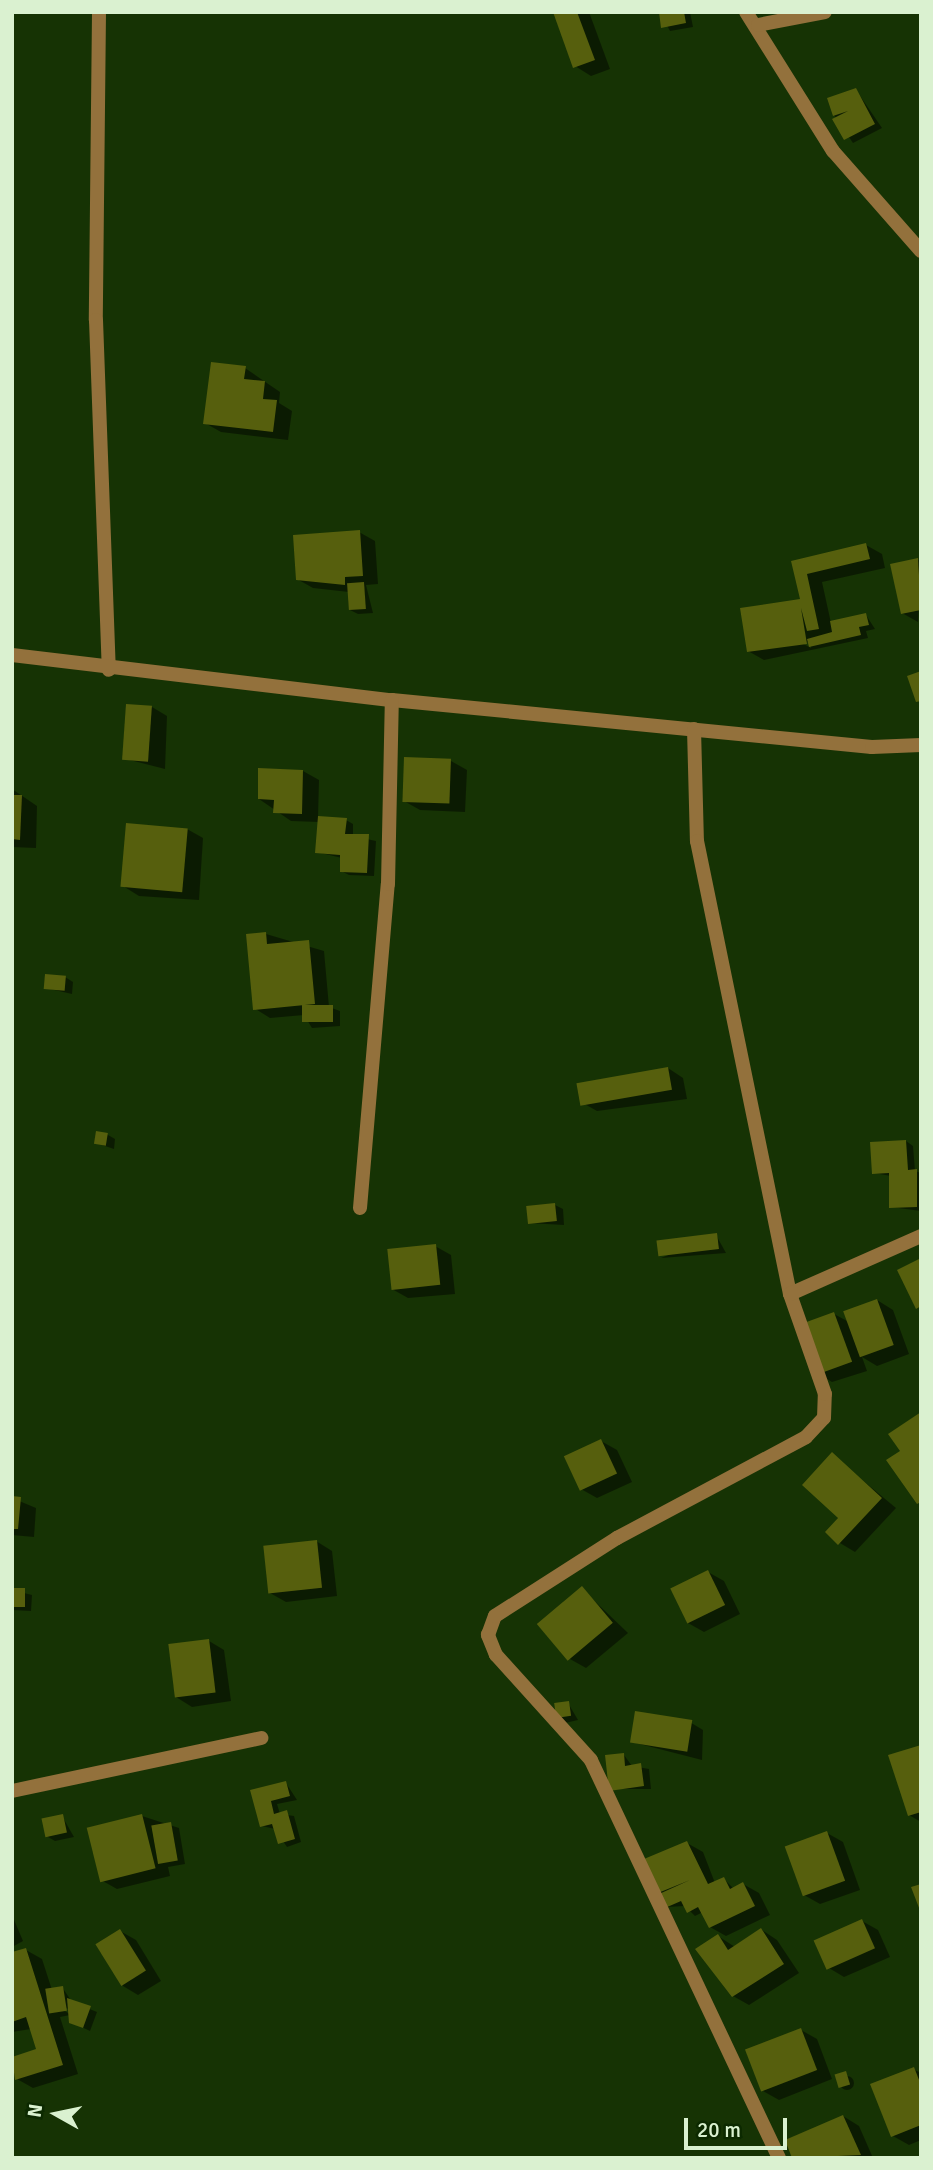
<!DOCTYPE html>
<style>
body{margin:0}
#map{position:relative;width:933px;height:2170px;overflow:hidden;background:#163304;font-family:Signika,sans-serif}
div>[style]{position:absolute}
.shadow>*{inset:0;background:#0007}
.round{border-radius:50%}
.building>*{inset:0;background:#565f0d;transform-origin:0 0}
.minor>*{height:14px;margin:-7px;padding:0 7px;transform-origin:7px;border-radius:7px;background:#93713c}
span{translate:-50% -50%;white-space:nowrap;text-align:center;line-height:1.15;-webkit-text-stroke:7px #0c2900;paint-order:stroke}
.frame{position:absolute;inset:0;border:14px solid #daf1d0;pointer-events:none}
.north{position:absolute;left:21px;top:2079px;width:70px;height:70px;-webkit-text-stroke:5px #0c2900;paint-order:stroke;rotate:279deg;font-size:19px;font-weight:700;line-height:28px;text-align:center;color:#daf1d0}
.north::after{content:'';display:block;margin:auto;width:24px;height:32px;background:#daf1d0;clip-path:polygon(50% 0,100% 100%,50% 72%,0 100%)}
.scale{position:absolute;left:684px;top:2118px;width:103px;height:32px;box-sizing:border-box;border:4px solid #daf1d0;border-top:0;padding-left:9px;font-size:21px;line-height:24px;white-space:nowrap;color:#daf1d0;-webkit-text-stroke:5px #0c2900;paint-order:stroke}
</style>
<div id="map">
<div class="shadow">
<div style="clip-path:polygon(555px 12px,589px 12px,610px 69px,591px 76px,575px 66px)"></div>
<div style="clip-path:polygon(660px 12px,690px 12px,693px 27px,670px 31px)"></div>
<div style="clip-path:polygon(856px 90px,882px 128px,853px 143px,834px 115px)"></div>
<div style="clip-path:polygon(245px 368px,280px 392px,279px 403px,292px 411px,288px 440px,221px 432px,205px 423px)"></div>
<div style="clip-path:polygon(359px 532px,375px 541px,378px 584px,366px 585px,373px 613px,358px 614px,350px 610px,349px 592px,313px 588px,297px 579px)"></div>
<div style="clip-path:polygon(evenodd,866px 545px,882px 554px,885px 568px,822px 582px,831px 623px,866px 615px,875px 629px,866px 631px,868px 638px,764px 660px,748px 651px,802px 601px,793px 562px,866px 545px,800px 638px,811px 644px,811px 648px,798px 641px,800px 638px)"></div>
<div style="clip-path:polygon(918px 560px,921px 561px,918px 622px,902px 613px)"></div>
<div style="clip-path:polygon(152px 707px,167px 716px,165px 769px,126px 759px)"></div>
<div style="clip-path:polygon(451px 761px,467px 770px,465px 812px,420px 810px,404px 801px)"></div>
<div style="clip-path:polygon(303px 771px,319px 780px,318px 818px,346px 820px,353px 824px,353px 836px,376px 841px,374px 876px,349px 875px,341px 871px,342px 858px,317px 852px,319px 822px,291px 821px,259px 799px)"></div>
<div style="clip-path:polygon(12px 789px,37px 806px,36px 848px,12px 847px)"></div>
<div style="clip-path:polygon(187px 829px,203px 838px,199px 900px,139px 896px,123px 886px)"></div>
<div style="clip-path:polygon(266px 934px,324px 951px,329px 1007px,340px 1011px,340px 1026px,312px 1028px,304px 1015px,270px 1018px,254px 1008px)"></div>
<div style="clip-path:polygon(65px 977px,73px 982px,72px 994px,46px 988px)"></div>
<div style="clip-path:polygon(668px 1068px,683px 1078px,687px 1099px,597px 1111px,581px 1102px)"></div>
<div style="clip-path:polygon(108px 1135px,115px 1139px,114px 1149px,96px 1143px)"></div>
<div style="clip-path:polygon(906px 1141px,913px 1146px,915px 1171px,921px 1173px,921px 1211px,891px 1207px,891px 1176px,874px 1173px)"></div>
<div style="clip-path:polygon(555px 1205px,563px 1209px,564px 1225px,528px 1223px)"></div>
<div style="clip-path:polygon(716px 1235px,726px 1253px,661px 1258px)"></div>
<div style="clip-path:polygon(435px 1246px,451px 1255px,455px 1294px,408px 1298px,392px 1289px)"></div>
<div style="clip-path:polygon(877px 1300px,893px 1310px,909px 1354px,877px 1366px,862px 1357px,867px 1371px,832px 1382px,817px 1373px,834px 1314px,849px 1322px)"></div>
<div style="clip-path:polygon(601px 1441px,617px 1450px,632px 1482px,597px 1498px,581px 1489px)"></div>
<div style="clip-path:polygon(832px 1455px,896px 1508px,855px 1552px,840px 1543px)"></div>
<div style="clip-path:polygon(12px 1498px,36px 1508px,34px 1537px,12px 1535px)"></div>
<div style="clip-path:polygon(316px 1541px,332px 1551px,337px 1596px,286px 1602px,270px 1593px)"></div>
<div style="clip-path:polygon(708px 1572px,724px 1581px,740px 1614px,704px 1632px,688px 1623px)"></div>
<div style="clip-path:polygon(582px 1589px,628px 1633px,586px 1668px,570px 1659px)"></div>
<div style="clip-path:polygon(12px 1590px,32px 1595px,31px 1611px,12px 1610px)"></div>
<div style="clip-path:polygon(209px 1641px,224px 1650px,231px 1701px,192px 1707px,176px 1697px)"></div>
<div style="clip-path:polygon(568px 1703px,578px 1720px,565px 1723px,558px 1718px)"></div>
<div style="clip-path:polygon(688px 1721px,703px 1730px,702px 1760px,632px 1742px)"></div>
<div style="clip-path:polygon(921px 1747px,921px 1822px,909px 1815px)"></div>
<div style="clip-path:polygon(624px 1755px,632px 1766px,649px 1769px,651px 1789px,611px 1789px)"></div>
<div style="clip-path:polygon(286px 1783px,297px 1800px,277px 1804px,280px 1814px,294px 1816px,301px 1842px,287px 1847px,275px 1829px,262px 1826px,253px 1791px)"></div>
<div style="clip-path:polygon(62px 1816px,74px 1837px,55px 1841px,48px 1837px)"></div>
<div style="clip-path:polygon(142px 1816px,179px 1828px,185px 1864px,168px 1867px,170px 1876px,117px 1889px,101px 1880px)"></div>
<div style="clip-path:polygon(827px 1833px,843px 1842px,860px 1890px,820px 1904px,804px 1895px)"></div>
<div style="clip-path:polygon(687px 1843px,703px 1852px,715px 1883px,724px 1879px,734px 1889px,743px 1884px,759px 1893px,770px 1915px,726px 1936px,710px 1927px,703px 1912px,695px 1916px,685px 1906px,666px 1907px,660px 1892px)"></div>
<div style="clip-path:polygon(12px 1915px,23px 1941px,12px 1947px)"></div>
<div style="clip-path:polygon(862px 1921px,878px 1930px,890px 1957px,844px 1977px,829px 1968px)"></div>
<div style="clip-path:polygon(762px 1930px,777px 1940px,799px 1973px,749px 2005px,733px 1996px,718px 1936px,735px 1947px)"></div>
<div style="clip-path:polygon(120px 1931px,136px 1940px,161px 1981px,138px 1995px,123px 1986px,97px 1945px)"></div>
<div style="clip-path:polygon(evenodd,26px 1950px,42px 1959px,52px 1990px,62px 1987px,72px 2002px,97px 2012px,90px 2031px,71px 2022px,70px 2015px,60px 2017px,78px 2074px,33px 2088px,17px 2079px,12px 2064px,12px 2059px,38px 2051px,31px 2029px,12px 2032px,12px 1954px,26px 1950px,61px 2005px,70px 2010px,70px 2014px,59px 2008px,61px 2005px)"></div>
<div style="clip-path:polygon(801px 2030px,817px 2039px,832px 2079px,779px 2100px,763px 2091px)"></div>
<div style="clip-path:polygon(913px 2069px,921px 2073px,921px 2140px,909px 2145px,893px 2136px)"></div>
<div class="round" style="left:840px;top:2076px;width:14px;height:14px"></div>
<div style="clip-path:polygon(843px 2116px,859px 2126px,873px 2158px,794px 2158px)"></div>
</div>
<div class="building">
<div style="clip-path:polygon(553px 12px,577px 12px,595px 60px,573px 68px)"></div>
<div style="clip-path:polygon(659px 12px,684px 12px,686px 23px,661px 28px)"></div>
<div style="clip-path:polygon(856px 88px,875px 124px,844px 140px,832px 119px,848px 111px,833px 116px,827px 98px)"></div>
<div style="clip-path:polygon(211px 362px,246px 366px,244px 379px,265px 381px,263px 399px,277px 400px,273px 432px,203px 424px)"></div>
<div style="clip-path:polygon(360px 530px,363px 576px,345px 577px,345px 585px,296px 580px,293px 535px)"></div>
<div style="clip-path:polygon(866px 543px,870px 559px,807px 574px,819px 629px,807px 631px,801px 608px,807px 644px,747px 652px,740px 608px,800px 599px,791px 561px)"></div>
<div style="clip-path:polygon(918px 558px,921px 610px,901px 614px,890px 564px)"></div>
<div style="left:364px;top:582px;width:27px;height:17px;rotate:86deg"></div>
<div style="clip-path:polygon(866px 613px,869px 625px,859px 627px,861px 635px,809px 647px,807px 639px,832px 632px,830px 621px)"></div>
<div style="clip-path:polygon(921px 671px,921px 701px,916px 702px,907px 676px)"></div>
<div style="left:126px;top:704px;width:26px;height:56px;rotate:4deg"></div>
<div style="left:404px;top:757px;width:47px;height:45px;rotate:2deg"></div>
<div style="clip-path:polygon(258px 768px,303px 770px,302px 814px,273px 813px,274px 800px,258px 799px)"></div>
<div style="clip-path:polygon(12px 795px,22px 795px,20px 840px,12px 839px)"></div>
<div style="clip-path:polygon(318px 816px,347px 818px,345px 834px,369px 834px,367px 873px,340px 872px,340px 855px,315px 853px)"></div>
<div style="left:126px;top:823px;width:62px;height:64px;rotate:5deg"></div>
<div style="clip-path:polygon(266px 932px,267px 944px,309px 940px,315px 1004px,253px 1010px,246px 934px)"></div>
<div style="left:45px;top:974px;width:21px;height:15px;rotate:5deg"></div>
<div style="left:333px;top:1005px;width:17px;height:31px;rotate:90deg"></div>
<div style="left:668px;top:1067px;width:23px;height:93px;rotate:80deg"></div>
<div style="left:96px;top:1131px;width:12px;height:13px;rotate:9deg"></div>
<div style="clip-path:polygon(906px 1140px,908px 1170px,917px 1169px,917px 1207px,889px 1208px,889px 1173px,872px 1174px,870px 1142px)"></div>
<div style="left:555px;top:1203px;width:18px;height:29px;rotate:84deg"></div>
<div style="left:717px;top:1233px;width:16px;height:61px;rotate:83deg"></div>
<div style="left:436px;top:1244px;width:41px;height:49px;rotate:84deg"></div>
<div style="clip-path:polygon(921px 1258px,921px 1306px,916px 1309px,897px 1270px)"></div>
<div style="left:877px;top:1299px;width:49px;height:36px;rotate:70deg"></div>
<div style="left:834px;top:1312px;width:53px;height:38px;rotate:70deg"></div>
<div style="clip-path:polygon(921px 1412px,921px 1502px,917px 1504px,886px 1460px,900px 1451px,888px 1434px)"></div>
<div style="left:601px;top:1439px;width:38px;height:41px;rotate:65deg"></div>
<div style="clip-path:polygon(832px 1452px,882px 1498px,838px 1545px,825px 1532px,838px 1518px,802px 1485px)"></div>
<div style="clip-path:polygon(12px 1496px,21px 1497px,18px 1529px,12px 1529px)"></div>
<div style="left:317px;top:1540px;width:48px;height:54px;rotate:84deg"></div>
<div style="left:708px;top:1570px;width:39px;height:42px;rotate:64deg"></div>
<div style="left:582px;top:1586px;width:48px;height:59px;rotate:50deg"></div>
<div style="left:12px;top:1588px;width:13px;height:19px"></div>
<div style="left:209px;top:1639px;width:54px;height:41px;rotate:83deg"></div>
<div style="left:569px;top:1701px;width:15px;height:15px;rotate:82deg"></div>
<div style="left:635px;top:1711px;width:58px;height:32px;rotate:9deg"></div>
<div style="clip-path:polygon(921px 1745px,921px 1812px,908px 1816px,888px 1755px)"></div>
<div style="clip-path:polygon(624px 1753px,625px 1766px,641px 1763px,644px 1786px,609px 1791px,605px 1755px)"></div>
<div style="clip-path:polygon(286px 1781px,290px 1796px,271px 1801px,274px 1814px,287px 1810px,295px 1839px,278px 1844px,272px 1824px,260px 1827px,250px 1790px)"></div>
<div style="left:63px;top:1814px;width:19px;height:22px;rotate:78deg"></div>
<div style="left:142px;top:1814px;width:56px;height:57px;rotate:76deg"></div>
<div style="left:171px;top:1822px;width:39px;height:20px;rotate:80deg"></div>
<div style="left:827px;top:1831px;width:53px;height:45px;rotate:70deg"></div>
<div style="clip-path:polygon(687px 1841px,708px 1884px,724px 1877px,730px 1889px,743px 1882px,755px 1906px,709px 1928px,698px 1907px,687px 1913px,681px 1901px,665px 1908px,659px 1894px,690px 1880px,658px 1893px,644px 1859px)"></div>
<div style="clip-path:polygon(921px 1884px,921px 1913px,911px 1887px)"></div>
<div style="left:862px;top:1919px;width:32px;height:53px;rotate:66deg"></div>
<div style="clip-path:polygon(761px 1928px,784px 1964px,732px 1997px,695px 1949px,718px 1934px,728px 1950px)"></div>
<div style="left:120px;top:1929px;width:49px;height:29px;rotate:58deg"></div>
<div style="clip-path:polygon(26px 1948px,63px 2065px,15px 2080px,12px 2057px,36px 2049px,26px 2017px,12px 2022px,12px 1952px)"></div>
<div style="left:63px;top:1986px;width:25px;height:18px;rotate:81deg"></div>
<div style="clip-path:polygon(67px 1998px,91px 2006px,83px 2028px,69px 2023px)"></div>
<div style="left:801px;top:2028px;width:45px;height:60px;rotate:69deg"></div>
<div style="clip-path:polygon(914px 2067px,921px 2085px,921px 2125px,891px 2137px,870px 2084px)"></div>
<div style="left:846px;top:2071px;width:14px;height:12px;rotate:73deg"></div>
<div style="clip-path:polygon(843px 2115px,861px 2155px,792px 2158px,785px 2140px)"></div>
</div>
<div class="minor">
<div style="left:99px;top:12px;width:308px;rotate:90.6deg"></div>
<div style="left:96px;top:320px;width:350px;rotate:87.9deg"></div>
<div style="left:746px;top:12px;width:164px;rotate:58deg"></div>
<div style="left:833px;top:151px;width:133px;rotate:48.7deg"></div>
<div style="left:758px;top:25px;width:68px;rotate:-11deg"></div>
<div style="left:12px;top:655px;width:383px;rotate:6.8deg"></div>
<div style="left:392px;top:700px;width:482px;rotate:5.6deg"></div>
<div style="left:872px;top:747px;width:49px;rotate:-2.3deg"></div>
<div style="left:694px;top:729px;width:112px;rotate:88.5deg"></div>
<div style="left:697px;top:841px;width:462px;rotate:78.4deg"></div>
<div style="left:360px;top:1208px;width:325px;rotate:-85.1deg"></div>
<div style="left:388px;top:884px;width:184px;rotate:-88.8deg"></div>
<div style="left:12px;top:1791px;width:255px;rotate:-12deg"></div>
<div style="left:779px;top:2158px;width:440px;rotate:-115.3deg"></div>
<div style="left:591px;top:1760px;width:142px;rotate:-132.1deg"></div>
<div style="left:496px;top:1655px;width:22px;rotate:-112deg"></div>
<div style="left:488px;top:1635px;width:20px;rotate:-70deg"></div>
<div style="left:495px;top:1616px;width:145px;rotate:-32.6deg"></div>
<div style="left:617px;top:1538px;width:214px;rotate:-28.1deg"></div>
<div style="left:806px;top:1437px;width:26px;rotate:-47deg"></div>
<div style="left:824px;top:1418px;width:24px;rotate:-88deg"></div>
<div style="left:825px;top:1394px;width:106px;rotate:-109.3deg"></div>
<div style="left:790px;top:1294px;width:143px;rotate:-23.9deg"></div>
</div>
<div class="frame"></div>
<div class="north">N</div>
<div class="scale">20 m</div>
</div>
